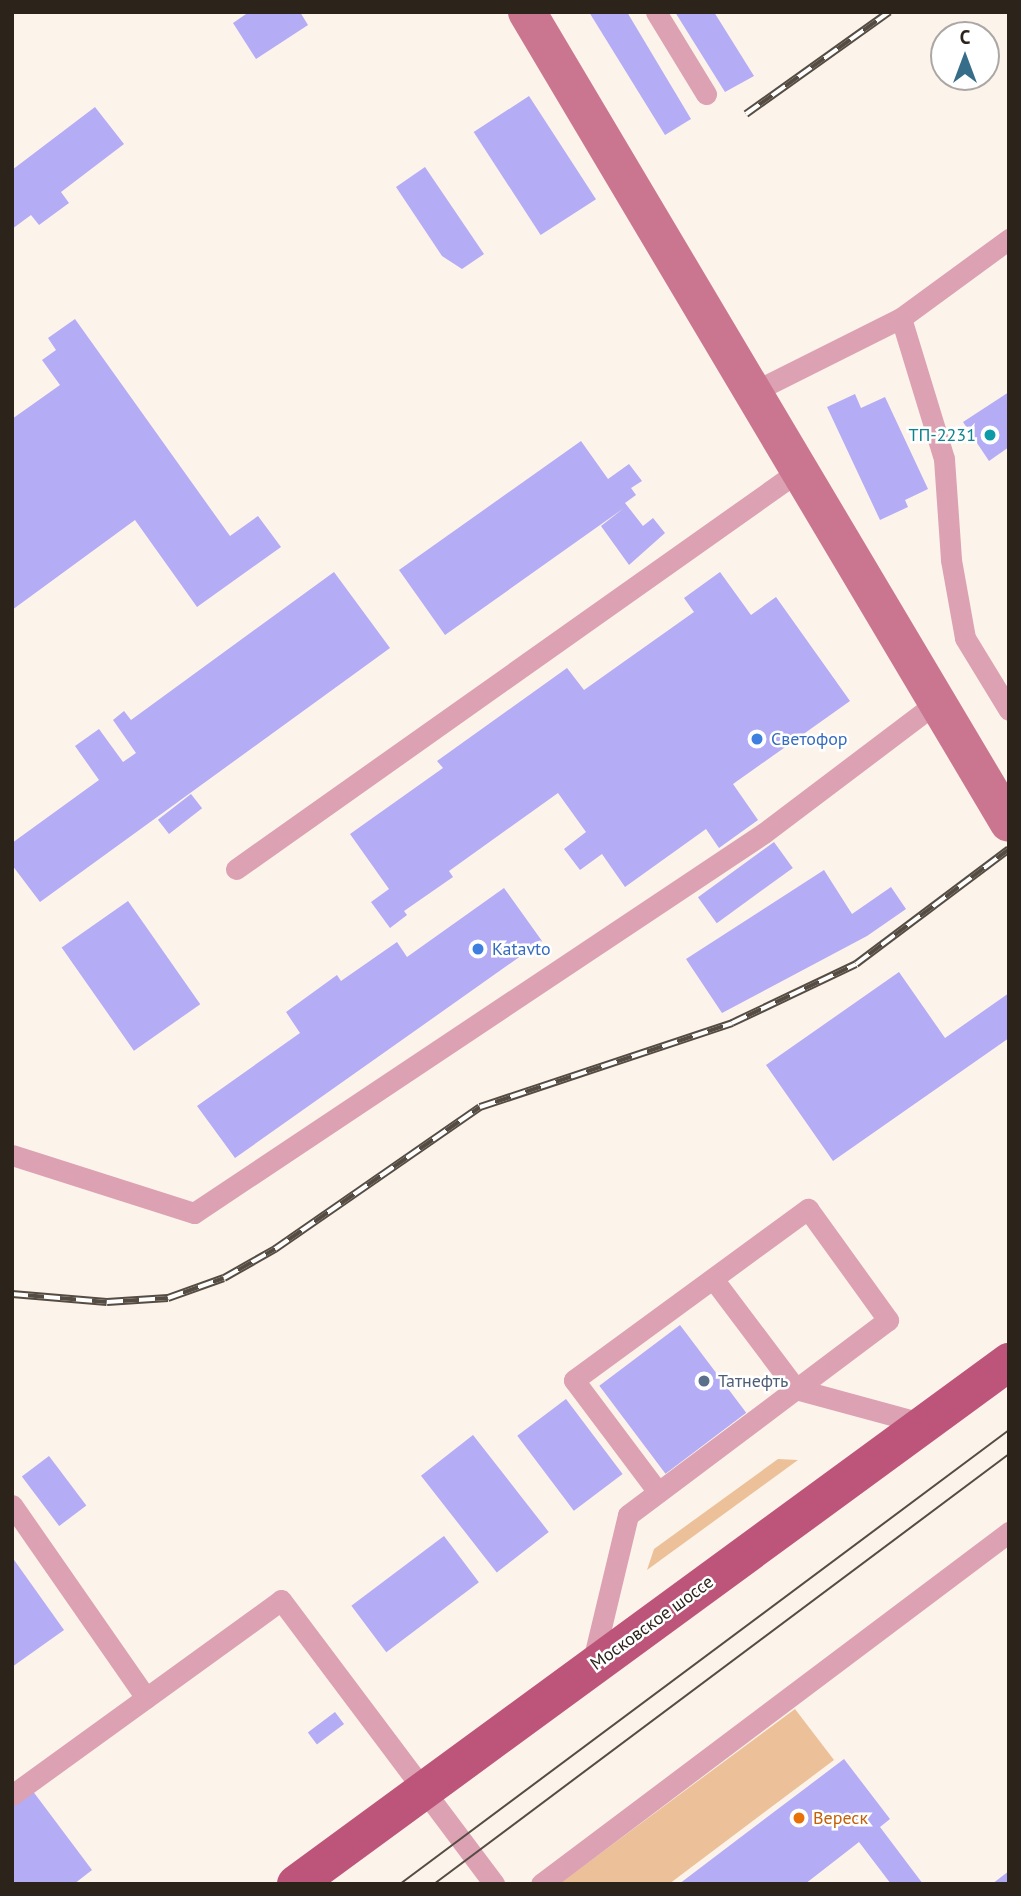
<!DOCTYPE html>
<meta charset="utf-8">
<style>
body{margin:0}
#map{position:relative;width:1021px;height:1896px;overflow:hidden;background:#fcf3ea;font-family:"PT Sans",sans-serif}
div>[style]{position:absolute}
.green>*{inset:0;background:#ecc199}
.building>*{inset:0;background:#b4acf5;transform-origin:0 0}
.service>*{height:21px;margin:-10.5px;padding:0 10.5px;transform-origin:10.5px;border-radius:10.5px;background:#dca1b2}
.secondary>*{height:38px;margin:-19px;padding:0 19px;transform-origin:19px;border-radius:19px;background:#cb7691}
.primary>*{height:38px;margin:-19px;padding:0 19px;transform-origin:19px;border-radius:19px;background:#bd557a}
.tram>*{height:2px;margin:-1px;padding:0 1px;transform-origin:1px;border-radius:1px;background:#554c43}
.rail>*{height:8px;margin-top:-4px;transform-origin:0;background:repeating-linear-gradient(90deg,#fff 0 16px,#554c43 0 32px);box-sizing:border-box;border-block:2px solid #554c43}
.dots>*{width:19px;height:19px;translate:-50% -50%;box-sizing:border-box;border:4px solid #fff;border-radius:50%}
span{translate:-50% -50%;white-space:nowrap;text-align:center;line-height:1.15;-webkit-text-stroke:5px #fff;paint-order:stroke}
.culture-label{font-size:18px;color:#0d838f}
.right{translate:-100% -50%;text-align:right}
.shop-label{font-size:18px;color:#366cbe}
.left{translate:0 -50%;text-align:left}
.service-label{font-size:18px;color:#4e5e75}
.street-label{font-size:18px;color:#2c241b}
.food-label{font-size:18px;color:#c56008}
.frame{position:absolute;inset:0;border:14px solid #2c241b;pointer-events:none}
.north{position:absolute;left:930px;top:21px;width:70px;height:70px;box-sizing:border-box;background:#fff;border:2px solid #aba7a4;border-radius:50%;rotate:0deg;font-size:19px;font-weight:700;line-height:28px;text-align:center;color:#2c241b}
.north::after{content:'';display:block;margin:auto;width:24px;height:32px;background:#366d88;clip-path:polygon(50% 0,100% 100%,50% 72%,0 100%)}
</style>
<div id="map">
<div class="green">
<div style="clip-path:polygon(778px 1459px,798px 1460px,647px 1570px,654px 1549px)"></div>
<div style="clip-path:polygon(795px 1709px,834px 1760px,669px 1884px,559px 1884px)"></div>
</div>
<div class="building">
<div style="clip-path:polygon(249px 12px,300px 12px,308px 25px,256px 59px,233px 23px)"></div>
<div style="clip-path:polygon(589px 12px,627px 12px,691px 119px,665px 135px)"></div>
<div style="clip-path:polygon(675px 12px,714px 12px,754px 76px,725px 92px)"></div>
<div style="left:529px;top:96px;width:123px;height:66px;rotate:57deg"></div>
<div style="clip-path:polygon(95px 107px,124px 144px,61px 192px,69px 203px,39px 225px,31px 215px,12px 229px,12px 170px)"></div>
<div style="clip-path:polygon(425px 167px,484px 254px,462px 269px,442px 256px,396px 187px)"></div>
<div style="clip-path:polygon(75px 319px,230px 536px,258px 516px,281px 547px,197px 607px,135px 520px,12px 610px,12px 419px,60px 385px,42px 360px,56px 350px,48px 338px)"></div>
<div style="clip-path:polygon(1009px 392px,1009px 447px,989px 461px,963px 422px)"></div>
<div style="clip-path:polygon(855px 394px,861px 408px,885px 397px,928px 489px,905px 500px,908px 507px,880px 520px,827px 407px)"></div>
<div style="clip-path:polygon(581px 441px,608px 479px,629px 464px,642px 481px,631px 488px,636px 495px,625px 503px,643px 526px,653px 518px,665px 533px,629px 565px,601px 526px,624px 508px,445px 635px,399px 570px)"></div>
<div style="clip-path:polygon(334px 572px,390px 648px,40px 902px,12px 865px,12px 843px,99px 780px,75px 746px,99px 729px,123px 762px,136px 753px,113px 720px,124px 711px,131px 720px)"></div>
<div style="clip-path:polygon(720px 572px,751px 615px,776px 597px,850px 701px,733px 784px,758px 820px,719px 848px,706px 829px,625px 887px,602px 854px,580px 870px,564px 849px,586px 832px,558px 793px,449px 871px,453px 877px,404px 911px,407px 915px,390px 928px,371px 902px,389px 889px,350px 834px,443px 768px,437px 761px,567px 668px,584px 690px,694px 612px,684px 598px)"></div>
<div style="left:191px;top:794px;width:18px;height:42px;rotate:52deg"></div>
<div style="left:774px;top:842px;width:32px;height:94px;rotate:54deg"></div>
<div style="clip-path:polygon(824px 870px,852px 914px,891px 887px,906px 909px,867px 936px,722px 1013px,686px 959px)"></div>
<div style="clip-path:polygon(504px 888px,542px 941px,235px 1158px,197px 1106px,300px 1033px,286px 1012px,337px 975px,341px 981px,397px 942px,407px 957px)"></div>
<div style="left:128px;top:901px;width:126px;height:81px;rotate:55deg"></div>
<div style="clip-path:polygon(899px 972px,945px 1038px,1009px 993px,1009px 1038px,833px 1161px,766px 1065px)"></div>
<div style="left:680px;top:1325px;width:110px;height:101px;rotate:53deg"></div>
<div style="left:566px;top:1399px;width:94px;height:61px;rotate:53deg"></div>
<div style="left:473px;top:1435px;width:123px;height:66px;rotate:52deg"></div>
<div style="left:49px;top:1456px;width:62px;height:34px;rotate:53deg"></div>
<div style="left:444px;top:1536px;width:58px;height:116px;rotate:53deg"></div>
<div style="clip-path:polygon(12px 1557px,64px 1630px,12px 1667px)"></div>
<div style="left:335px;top:1712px;width:15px;height:34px;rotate:53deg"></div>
<div style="clip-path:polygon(844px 1759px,890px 1819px,880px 1827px,923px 1884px,891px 1884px,859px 1842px,805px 1884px,679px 1884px)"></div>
<div style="clip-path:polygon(32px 1790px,92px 1870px,74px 1884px,12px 1884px,12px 1805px)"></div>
<div style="clip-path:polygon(1009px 1871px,1009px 1884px,992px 1884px)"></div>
</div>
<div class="service">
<div style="left:656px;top:12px;width:96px;rotate:58.6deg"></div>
<div style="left:901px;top:318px;width:147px;rotate:73deg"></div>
<div style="left:944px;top:459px;width:101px;rotate:86deg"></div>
<div style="left:951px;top:560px;width:79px;rotate:79.8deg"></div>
<div style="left:965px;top:638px;width:84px;rotate:58.6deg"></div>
<div style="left:753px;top:392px;width:165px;rotate:-26.6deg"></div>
<div style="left:901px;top:318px;width:134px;rotate:-36.2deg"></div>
<div style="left:236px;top:869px;width:691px;rotate:-35.28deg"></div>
<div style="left:12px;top:1155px;width:191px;rotate:17.7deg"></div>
<div style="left:194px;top:1213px;width:685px;rotate:-33.69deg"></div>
<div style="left:764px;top:833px;width:217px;rotate:-37.1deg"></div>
<div style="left:658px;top:1492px;width:140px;rotate:-126.9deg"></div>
<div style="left:574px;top:1380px;width:290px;rotate:-36.2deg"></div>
<div style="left:808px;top:1209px;width:137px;rotate:54.2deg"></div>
<div style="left:888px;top:1320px;width:115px;rotate:143.1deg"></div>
<div style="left:796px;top:1389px;width:138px;rotate:-127deg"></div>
<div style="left:12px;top:1505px;width:235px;rotate:55.2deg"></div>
<div style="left:592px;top:1665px;width:154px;rotate:-76.5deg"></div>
<div style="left:628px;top:1515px;width:210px;rotate:-36.9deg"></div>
<div style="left:796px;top:1389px;width:134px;rotate:15.2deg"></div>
<div style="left:12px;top:1795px;width:332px;rotate:-35.9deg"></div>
<div style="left:281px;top:1600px;width:355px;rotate:53.1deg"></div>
<div style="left:541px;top:1884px;width:586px;rotate:-36.95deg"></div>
</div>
<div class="secondary">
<div style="left:527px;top:12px;width:943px;rotate:59.28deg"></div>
</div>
<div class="primary">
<div style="left:296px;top:1884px;width:884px;rotate:-36.21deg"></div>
</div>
<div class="tram">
<div style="left:400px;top:1884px;width:760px;rotate:-36.7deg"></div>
<div style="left:434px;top:1884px;width:718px;rotate:-36.79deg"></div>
</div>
<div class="rail">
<div style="left:746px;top:114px;width:176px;rotate:-35.5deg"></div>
<div style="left:12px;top:1294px;width:95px;rotate:4.8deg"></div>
<div style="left:107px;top:1302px;width:61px;rotate:-3.8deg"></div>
<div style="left:168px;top:1298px;width:59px;rotate:-19.7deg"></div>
<div style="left:224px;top:1278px;width:59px;rotate:-29.6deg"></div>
<div style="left:275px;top:1249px;width:249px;rotate:-34.7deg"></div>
<div style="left:480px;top:1107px;width:266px;rotate:-18.4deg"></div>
<div style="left:732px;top:1023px;width:137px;rotate:-25.4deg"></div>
<div style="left:856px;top:964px;width:191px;rotate:-36.9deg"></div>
</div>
<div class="dots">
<div style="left:990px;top:435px;background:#0f9aa8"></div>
<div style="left:757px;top:739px;background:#3f7fe0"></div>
<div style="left:478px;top:949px;background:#3f7fe0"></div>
<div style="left:704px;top:1381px;background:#5c6f8a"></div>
<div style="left:799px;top:1818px;background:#e8710a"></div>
</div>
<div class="culture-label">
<span class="right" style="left:976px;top:435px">ТП-2231</span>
</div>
<div class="shop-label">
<span class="left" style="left:771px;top:739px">Светофор</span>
<span class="left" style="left:492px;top:949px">Katavto</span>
</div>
<div class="service-label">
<span class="left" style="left:718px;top:1381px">Татнефть</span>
</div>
<div class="street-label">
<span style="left:652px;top:1623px;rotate:-36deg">Московское шоссе</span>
</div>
<div class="food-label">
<span class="left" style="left:813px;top:1818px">Вереск</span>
</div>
<div class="frame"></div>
<div class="north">С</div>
</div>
